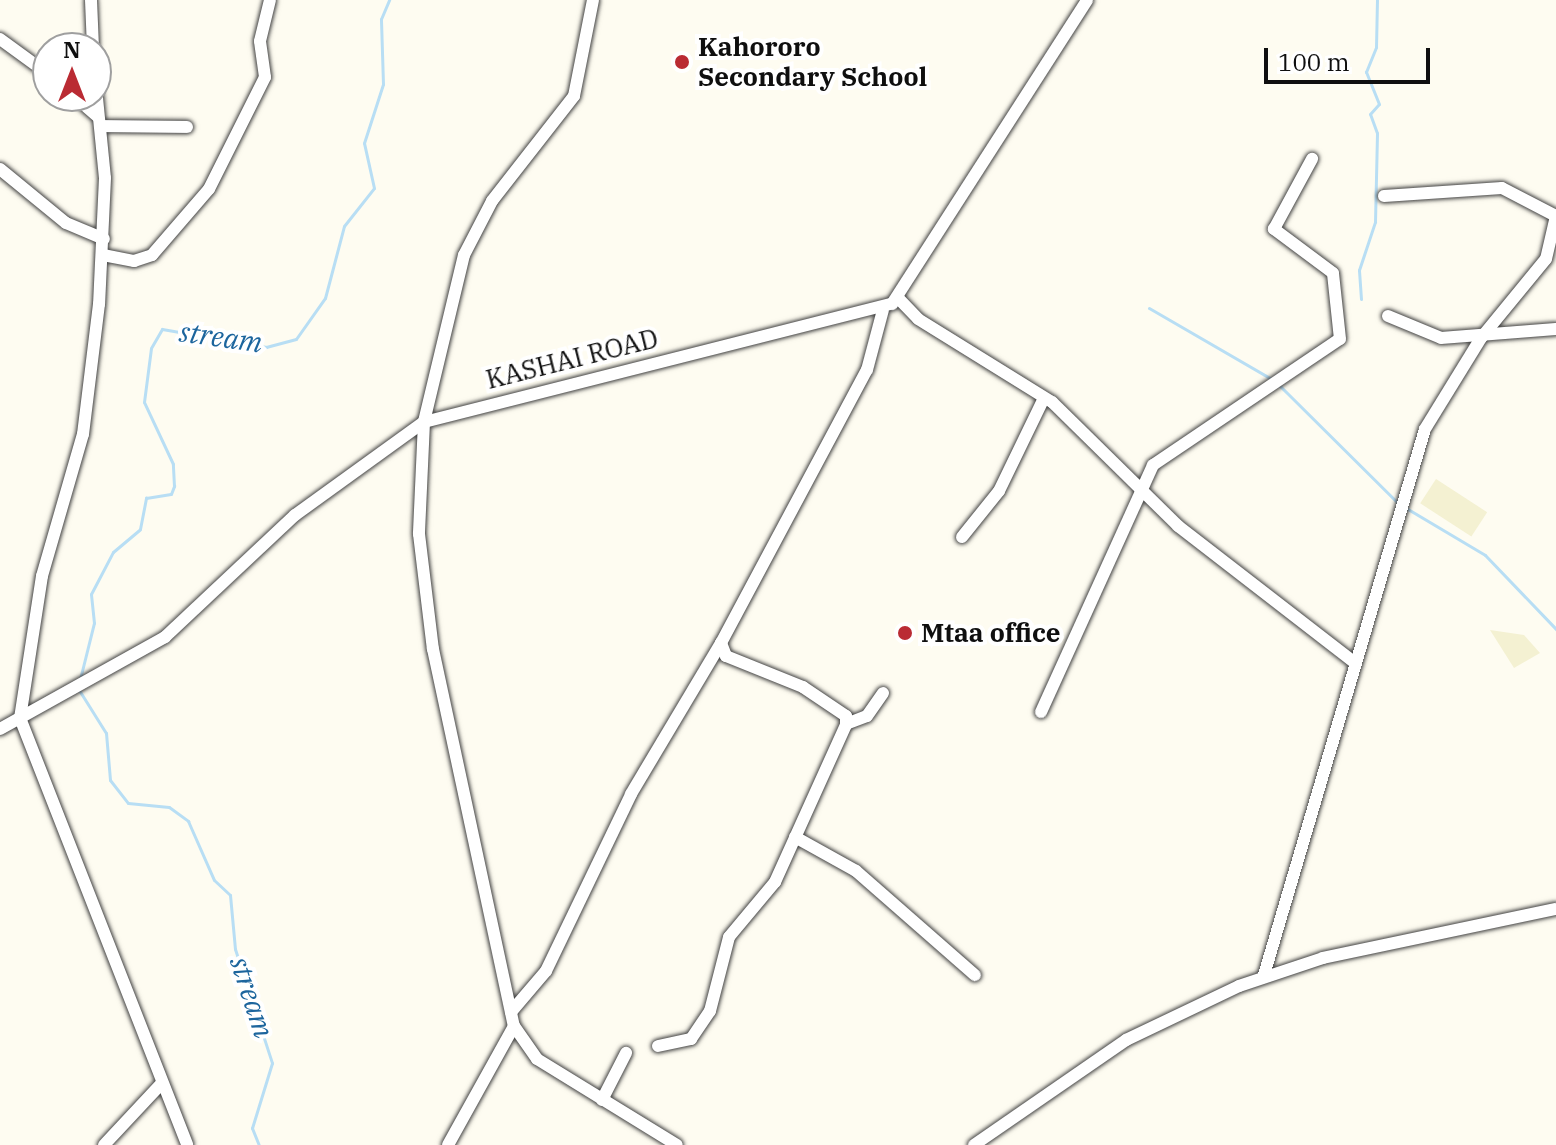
<!DOCTYPE html>
<style>
body{margin:0}
#map{position:relative;width:1556px;height:1145px;overflow:hidden;background:#fefcf1;font-family:"IBM Plex Serif",serif}
div>[style]{position:absolute}
.farmland>*{inset:0;background:#f4f1d2;transform-origin:0 0}
.stream>*{height:3px;margin:-1.5px;padding:0 1.5px;transform-origin:1.5px;border-radius:1.5px;background:#b8def4}
.roads{filter:drop-shadow(0 0 2px #424242) drop-shadow(0 0 2px #424242)}
.minor>*{height:12px;margin:-6px;padding:0 6px;transform-origin:6px;border-radius:6px;background:#fff}
.dots>*{width:22px;height:22px;translate:-50% -50%;box-sizing:border-box;border:4px solid #fff;border-radius:50%}
span{translate:-50% -50%;white-space:nowrap;text-align:center;line-height:1.15;-webkit-text-stroke:8px #fff;paint-order:stroke}
.poi-label{font-size:26px;color:#0f0f0f;font-weight:700}
.left{translate:0 -50%;text-align:left}
.street-label{font-size:26px;color:#0f0f0f}
.water-label{font-size:28px;color:#1c659d;font-style:italic}
.north{position:absolute;left:32px;top:32px;width:80px;height:80px;box-sizing:border-box;background:#fff;border:2px solid #9f9f9f;border-radius:50%;rotate:0deg;font-size:22px;font-weight:700;line-height:32px;text-align:center;color:#0f0f0f}
.north::after{content:'';display:block;margin:auto;width:28px;height:36px;background:#ba2b33;clip-path:polygon(50% 0,100% 100%,50% 72%,0 100%)}
.scale{position:absolute;left:1264px;top:48px;width:166px;height:36px;box-sizing:border-box;border:4px solid #0f0f0f;border-top:0;padding-left:10px;font-size:24px;line-height:28px;white-space:nowrap;color:#0f0f0f;-webkit-text-stroke:6px #fff;paint-order:stroke}
</style>
<div id="map">
<div class="farmland">
<div style="left:1436px;top:479px;width:61px;height:29px;rotate:33deg"></div>
<div style="clip-path:polygon(1490px 630px,1524px 635px,1540px 653px,1514px 668px)"></div>
</div>
<div class="stream">
<div style="left:1361px;top:299px;width:29px;rotate:-94deg"></div>
<div style="left:1359px;top:270px;width:51px;rotate:-71.6deg"></div>
<div style="left:1375px;top:222px;width:89px;rotate:-88.7deg"></div>
<div style="left:1377px;top:133px;width:20px;rotate:-110deg"></div>
<div style="left:1370px;top:114px;width:13px;rotate:-48deg"></div>
<div style="left:1379px;top:104px;width:35px;rotate:-112deg"></div>
<div style="left:1366px;top:72px;width:27px;rotate:-68deg"></div>
<div style="left:1376px;top:47px;width:47px;rotate:-88.8deg"></div>
<div style="left:1149px;top:308px;width:143px;rotate:30.1deg"></div>
<div style="left:1279px;top:385px;width:170px;rotate:44.8deg"></div>
<div style="left:1406px;top:508px;width:92px;rotate:30.7deg"></div>
<div style="left:1485px;top:555px;width:103px;rotate:46.2deg"></div>
<div style="left:80px;top:679px;width:58px;rotate:-76deg"></div>
<div style="left:94px;top:623px;width:29px;rotate:-96deg"></div>
<div style="left:91px;top:594px;width:47px;rotate:-62.4deg"></div>
<div style="left:113px;top:552px;width:35px;rotate:-40deg"></div>
<div style="left:140px;top:529px;width:32px;rotate:-79deg"></div>
<div style="left:146px;top:498px;width:25px;rotate:-9deg"></div>
<div style="left:171px;top:494px;width:9px;rotate:-69deg"></div>
<div style="left:174px;top:486px;width:22px;rotate:-93deg"></div>
<div style="left:173px;top:464px;width:68px;rotate:-115.1deg"></div>
<div style="left:144px;top:402px;width:54px;rotate:-82.6deg"></div>
<div style="left:151px;top:348px;width:22px;rotate:-60deg"></div>
<div style="left:162px;top:329px;width:106px;rotate:9.8deg"></div>
<div style="left:266px;top:347px;width:31px;rotate:-15deg"></div>
<div style="left:296px;top:339px;width:50px;rotate:-54.7deg"></div>
<div style="left:325px;top:298px;width:74px;rotate:-75.2deg"></div>
<div style="left:344px;top:226px;width:48px;rotate:-51.7deg"></div>
<div style="left:374px;top:188px;width:46px;rotate:-102.5deg"></div>
<div style="left:364px;top:143px;width:62px;rotate:-72.1deg"></div>
<div style="left:383px;top:84px;width:65px;rotate:-91.8deg"></div>
<div style="left:381px;top:19px;width:21px;rotate:-67deg"></div>
<div style="left:79px;top:690px;width:51px;rotate:57.9deg"></div>
<div style="left:106px;top:733px;width:47px;rotate:85.1deg"></div>
<div style="left:110px;top:780px;width:29px;rotate:52deg"></div>
<div style="left:128px;top:803px;width:41px;rotate:5.6deg"></div>
<div style="left:169px;top:807px;width:24px;rotate:36deg"></div>
<div style="left:188px;top:821px;width:64px;rotate:66.2deg"></div>
<div style="left:214px;top:880px;width:22px;rotate:43deg"></div>
<div style="left:230px;top:895px;width:54px;rotate:84.7deg"></div>
<div style="left:235px;top:949px;width:120px;rotate:72deg"></div>
<div style="left:272px;top:1063px;width:68px;rotate:107.1deg"></div>
<div style="left:252px;top:1128px;width:18px;rotate:68deg"></div>
</div>
<div class="roads">
<div class="minor">
<div style="left:91px;top:0;width:48px;rotate:87.6deg"></div>
<div style="left:593px;top:0;width:98px;rotate:101.2deg"></div>
<div style="left:574px;top:96px;width:133px;rotate:128deg"></div>
<div style="left:492px;top:201px;width:61px;rotate:117.4deg"></div>
<div style="left:464px;top:255px;width:172px;rotate:103.5deg"></div>
<div style="left:424px;top:422px;width:112px;rotate:92.6deg"></div>
<div style="left:419px;top:534px;width:116px;rotate:83.1deg"></div>
<div style="left:433px;top:649px;width:386px;rotate:77.9deg"></div>
<div style="left:514px;top:1026px;width:40px;rotate:55.1deg"></div>
<div style="left:537px;top:1059px;width:164px;rotate:31.6deg"></div>
<div style="left:0;top:39px;width:59px;rotate:36.1deg"></div>
<div style="left:96px;top:88px;width:90px;rotate:84.3deg"></div>
<div style="left:105px;top:178px;width:126px;rotate:92.7deg"></div>
<div style="left:99px;top:304px;width:131px;rotate:97deg"></div>
<div style="left:83px;top:434px;width:148px;rotate:106.1deg"></div>
<div style="left:42px;top:576px;width:144px;rotate:98.8deg"></div>
<div style="left:20px;top:718px;width:458px;rotate:68.6deg"></div>
<div style="left:74px;top:96px;width:32px;rotate:41deg"></div>
<div style="left:102px;top:126px;width:85px;rotate:0.7deg"></div>
<div style="left:0;top:169px;width:85px;rotate:39.3deg"></div>
<div style="left:66px;top:223px;width:41px;rotate:22.8deg"></div>
<div style="left:1384px;top:196px;width:118px;rotate:-3.9deg"></div>
<div style="left:1502px;top:188px;width:61px;rotate:27.4deg"></div>
<div style="left:103px;top:255px;width:32px;rotate:11deg"></div>
<div style="left:134px;top:261px;width:19px;rotate:-18deg"></div>
<div style="left:152px;top:255px;width:87px;rotate:-49.2deg"></div>
<div style="left:209px;top:189px;width:125px;rotate:-63.4deg"></div>
<div style="left:265px;top:77px;width:36px;rotate:-98deg"></div>
<div style="left:260px;top:41px;width:42px;rotate:-76.3deg"></div>
<div style="left:898px;top:298px;width:29px;rotate:46deg"></div>
<div style="left:918px;top:319px;width:158px;rotate:31.8deg"></div>
<div style="left:1052px;top:402px;width:177px;rotate:44.5deg"></div>
<div style="left:1178px;top:526px;width:222px;rotate:37.7deg"></div>
<div style="left:1388px;top:316px;width:57px;rotate:22.5deg"></div>
<div style="left:1441px;top:338px;width:115px;rotate:-4.5deg"></div>
<div style="left:962px;top:537px;width:59px;rotate:-51.2deg"></div>
<div style="left:999px;top:491px;width:103px;rotate:-64.2deg"></div>
<div style="left:1041px;top:712px;width:271px;rotate:-65.6deg"></div>
<div style="left:1153px;top:465px;width:225px;rotate:-34deg"></div>
<div style="left:1340px;top:339px;width:66px;rotate:-96.1deg"></div>
<div style="left:1333px;top:273px;width:74px;rotate:-143.3deg"></div>
<div style="left:1274px;top:229px;width:80px;rotate:-61.5deg"></div>
<div style="left:846px;top:724px;width:22px;rotate:-21deg"></div>
<div style="left:867px;top:716px;width:28px;rotate:-55deg"></div>
<div style="left:0;top:729px;width:189px;rotate:-29.1deg"></div>
<div style="left:165px;top:637px;width:178px;rotate:-43.2deg"></div>
<div style="left:295px;top:515px;width:159px;rotate:-35.8deg"></div>
<div style="left:424px;top:422px;width:483px;rotate:-14.2deg"></div>
<div style="left:892px;top:304px;width:361px;rotate:-57.3deg"></div>
<div style="left:795px;top:837px;width:70px;rotate:29.1deg"></div>
<div style="left:856px;top:871px;width:158px;rotate:41.2deg"></div>
<div style="left:1264px;top:975px;width:569px;rotate:-73.57deg"></div>
<div style="left:1425px;top:429px;width:107px;rotate:-58.4deg"></div>
<div style="left:1481px;top:338px;width:102px;rotate:-50.6deg"></div>
<div style="left:1546px;top:259px;width:44px;rotate:-76.9deg"></div>
<div style="left:511px;top:1012px;width:54px;rotate:-49.5deg"></div>
<div style="left:546px;top:971px;width:196px;rotate:-64.3deg"></div>
<div style="left:631px;top:794px;width:176px;rotate:-59.2deg"></div>
<div style="left:658px;top:1046px;width:34px;rotate:-12deg"></div>
<div style="left:691px;top:1039px;width:34px;rotate:-56deg"></div>
<div style="left:710px;top:1011px;width:76px;rotate:-75.6deg"></div>
<div style="left:729px;top:937px;width:72px;rotate:-50.1deg"></div>
<div style="left:775px;top:882px;width:172px;rotate:-65.7deg"></div>
<div style="left:846px;top:725px;width:9px;rotate:-90deg"></div>
<div style="left:846px;top:716px;width:52px;rotate:-146deg"></div>
<div style="left:803px;top:687px;width:83px;rotate:-158.1deg"></div>
<div style="left:726px;top:656px;width:14px;rotate:-111deg"></div>
<div style="left:721px;top:643px;width:310px;rotate:-61.9deg"></div>
<div style="left:867px;top:370px;width:62px;rotate:-75.1deg"></div>
<div style="left:602px;top:1100px;width:53px;rotate:-62.9deg"></div>
<div style="left:104px;top:1145px;width:85px;rotate:-46.9deg"></div>
<div style="left:448px;top:1145px;width:136px;rotate:-61deg"></div>
<div style="left:974px;top:1145px;width:185px;rotate:-34.6deg"></div>
<div style="left:1126px;top:1040px;width:125px;rotate:-25.5deg"></div>
<div style="left:1239px;top:986px;width:89px;rotate:-18.4deg"></div>
<div style="left:1323px;top:958px;width:238px;rotate:-11.9deg"></div>
</div>
</div>
<div class="dots">
<div style="left:682px;top:62px;background:#ba2b33"></div>
<div style="left:905px;top:633px;background:#ba2b33"></div>
</div>
<div class="poi-label">
<span class="left" style="left:698px;top:62px">Kahororo<br>Secondary School</span>
<span class="left" style="left:921px;top:633px">Mtaa office</span>
</div>
<div class="street-label">
<span style="left:572px;top:359px;rotate:-14deg">KASHAI ROAD</span>
</div>
<div class="water-label">
<span style="left:221px;top:337px;rotate:8deg">stream</span>
<span style="left:252px;top:997px;rotate:72deg">stream</span>
</div>
<div class="north">N</div>
<div class="scale">100 m</div>
</div>
